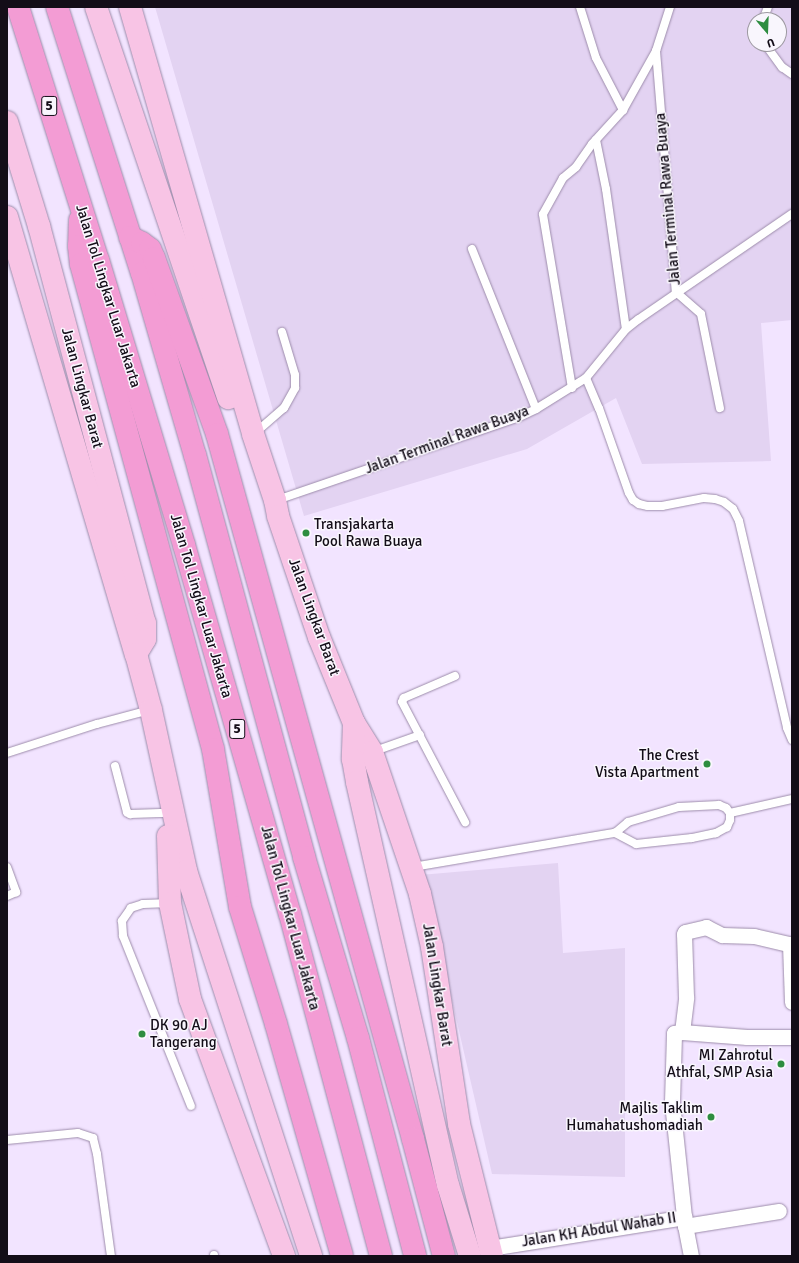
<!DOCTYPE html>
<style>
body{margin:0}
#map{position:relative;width:799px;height:1263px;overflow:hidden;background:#f2e4ff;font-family:Signika,sans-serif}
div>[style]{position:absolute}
.built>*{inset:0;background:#e3d3f2}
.roads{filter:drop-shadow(0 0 1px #9d8cab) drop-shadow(0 0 1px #9d8cab)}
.service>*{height:8px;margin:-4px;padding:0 4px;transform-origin:4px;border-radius:4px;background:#fff}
.minor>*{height:15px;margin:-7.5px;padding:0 7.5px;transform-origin:7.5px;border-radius:7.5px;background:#fff}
.primary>*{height:22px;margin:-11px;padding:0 11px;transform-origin:11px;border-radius:11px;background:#f8c4e5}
.motorway>*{height:22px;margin:-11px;padding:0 11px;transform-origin:11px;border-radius:11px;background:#f39cd4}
.dots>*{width:11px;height:11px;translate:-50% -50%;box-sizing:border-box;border:2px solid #f9f6fd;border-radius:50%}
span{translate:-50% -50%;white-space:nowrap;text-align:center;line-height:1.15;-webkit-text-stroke:3px #f9f6fd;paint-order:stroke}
.shield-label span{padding:1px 3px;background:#f9f6fd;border:1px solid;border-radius:3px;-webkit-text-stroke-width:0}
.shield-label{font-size:14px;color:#130d18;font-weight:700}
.street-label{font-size:15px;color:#130d18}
.poi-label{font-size:15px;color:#130d18}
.left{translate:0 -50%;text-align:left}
.right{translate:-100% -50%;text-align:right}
.frame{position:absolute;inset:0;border:8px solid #130d18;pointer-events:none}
.north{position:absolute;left:747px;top:12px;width:40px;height:40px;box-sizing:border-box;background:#f9f6fd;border:1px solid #9d99a1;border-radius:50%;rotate:161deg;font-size:11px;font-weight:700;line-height:16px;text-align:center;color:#130d18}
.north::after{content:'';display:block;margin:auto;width:14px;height:18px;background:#2e8d40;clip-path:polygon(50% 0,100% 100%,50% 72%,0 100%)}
</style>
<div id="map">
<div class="built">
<div style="clip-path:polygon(evenodd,155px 7px,792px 7px,792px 320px,761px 323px,771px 461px,642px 464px,616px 398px,527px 449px,304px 516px,155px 7px,755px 20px,779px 20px,779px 44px,755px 44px,755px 20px)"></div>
<div style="clip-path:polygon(558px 863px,563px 953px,625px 948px,625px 1177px,492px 1174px,430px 905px,420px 875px)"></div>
</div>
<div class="roads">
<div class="service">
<div style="left:580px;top:7px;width:53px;rotate:72.6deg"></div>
<div style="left:596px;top:58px;width:59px;rotate:62.6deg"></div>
<div style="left:670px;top:7px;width:46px;rotate:107.7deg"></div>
<div style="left:656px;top:51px;width:242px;rotate:85.3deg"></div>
<div style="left:763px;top:20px;width:14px;rotate:-69deg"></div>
<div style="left:765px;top:44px;width:29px;rotate:54deg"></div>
<div style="left:782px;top:67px;width:12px;rotate:35deg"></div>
<div style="left:596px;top:140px;width:50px;rotate:78.5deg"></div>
<div style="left:606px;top:189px;width:141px;rotate:81.9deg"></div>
<div style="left:472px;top:249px;width:172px;rotate:68.2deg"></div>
<div style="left:676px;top:292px;width:33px;rotate:41deg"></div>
<div style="left:701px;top:314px;width:96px;rotate:78.6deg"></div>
<div style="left:586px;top:378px;width:33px;rotate:67deg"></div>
<div style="left:599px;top:408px;width:90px;rotate:70.6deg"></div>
<div style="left:629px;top:493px;width:8px;rotate:60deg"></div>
<div style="left:633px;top:500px;width:7px;rotate:34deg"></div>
<div style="left:639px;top:504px;width:9px;rotate:13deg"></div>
<div style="left:648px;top:506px;width:14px"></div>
<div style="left:662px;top:506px;width:43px;rotate:-10.8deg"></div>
<div style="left:704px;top:498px;width:11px;rotate:5deg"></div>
<div style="left:715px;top:499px;width:9px;rotate:18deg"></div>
<div style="left:724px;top:502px;width:11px;rotate:38deg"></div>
<div style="left:733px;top:509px;width:13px;rotate:63deg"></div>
<div style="left:739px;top:521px;width:212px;rotate:76.9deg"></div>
<div style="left:787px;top:728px;width:13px;rotate:67deg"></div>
<div style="left:572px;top:388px;width:176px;rotate:-99.5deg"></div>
<div style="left:543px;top:214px;width:41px;rotate:-60.9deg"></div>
<div style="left:563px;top:178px;width:17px;rotate:-40deg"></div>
<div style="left:576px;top:167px;width:28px;rotate:-55deg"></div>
<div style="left:592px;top:144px;width:46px;rotate:-47.6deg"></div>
<div style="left:623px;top:110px;width:68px;rotate:-60.8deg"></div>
<div style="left:255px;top:433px;width:38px;rotate:-41deg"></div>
<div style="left:284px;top:408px;width:23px;rotate:-61deg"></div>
<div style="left:295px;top:388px;width:13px;rotate:-90deg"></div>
<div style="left:295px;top:375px;width:45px;rotate:-106.8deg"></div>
<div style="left:277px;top:500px;width:254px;rotate:-18.9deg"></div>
<div style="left:517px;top:418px;width:21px;rotate:-25deg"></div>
<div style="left:536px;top:409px;width:59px;rotate:-31.8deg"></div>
<div style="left:586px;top:378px;width:63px;rotate:-50.8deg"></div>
<div style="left:626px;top:329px;width:16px;rotate:-38deg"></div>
<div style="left:639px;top:319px;width:186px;rotate:-34.5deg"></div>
<div style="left:455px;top:676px;width:56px;rotate:156.7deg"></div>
<div style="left:404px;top:698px;width:4px;rotate:117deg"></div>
<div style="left:402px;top:702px;width:136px;rotate:62.3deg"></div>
<div style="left:372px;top:752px;width:51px;rotate:-19.5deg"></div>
<div style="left:7px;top:753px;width:95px;rotate:-17.9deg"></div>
<div style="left:97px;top:724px;width:55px;rotate:-14.8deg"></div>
<div style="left:115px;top:766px;width:48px;rotate:75.4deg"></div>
<div style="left:127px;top:812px;width:4px;rotate:34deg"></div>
<div style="left:130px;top:814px;width:38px;rotate:-2deg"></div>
<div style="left:730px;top:813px;width:64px;rotate:-12.7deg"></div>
<div style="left:7px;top:867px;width:27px;rotate:70deg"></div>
<div style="left:16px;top:892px;width:10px;rotate:156deg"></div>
<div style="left:413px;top:867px;width:205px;rotate:-9.6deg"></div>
<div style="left:615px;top:833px;width:17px;rotate:-40deg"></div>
<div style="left:628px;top:822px;width:53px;rotate:-16.4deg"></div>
<div style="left:679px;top:807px;width:40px;rotate:-2.9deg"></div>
<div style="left:719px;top:805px;width:8px;rotate:23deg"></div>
<div style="left:726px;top:808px;width:6px;rotate:51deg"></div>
<div style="left:730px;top:813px;width:7px;rotate:90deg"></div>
<div style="left:730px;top:820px;width:8px;rotate:113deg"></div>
<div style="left:727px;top:827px;width:13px;rotate:151deg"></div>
<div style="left:716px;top:833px;width:25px;rotate:168deg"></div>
<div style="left:692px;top:838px;width:56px;rotate:173.9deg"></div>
<div style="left:636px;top:844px;width:24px;rotate:-152deg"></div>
<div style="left:170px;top:903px;width:27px;rotate:178deg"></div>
<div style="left:143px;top:904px;width:13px;rotate:162deg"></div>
<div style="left:131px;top:908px;width:16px;rotate:125deg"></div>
<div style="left:122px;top:921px;width:15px;rotate:86deg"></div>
<div style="left:123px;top:936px;width:183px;rotate:68.2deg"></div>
<div style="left:7px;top:1140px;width:71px;rotate:-5.6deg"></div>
<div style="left:78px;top:1133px;width:16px;rotate:18deg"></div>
<div style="left:93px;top:1138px;width:16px;rotate:76deg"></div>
<div style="left:97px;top:1154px;width:103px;rotate:82.2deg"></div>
<div style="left:214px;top:1256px;width:1px;rotate:-90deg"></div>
</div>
<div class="minor">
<div style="left:682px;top:1032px;width:35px;rotate:-83deg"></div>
<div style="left:686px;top:997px;width:63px;rotate:-91.8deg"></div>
<div style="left:684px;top:934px;width:2px;rotate:-63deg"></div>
<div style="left:685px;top:932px;width:22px;rotate:-13deg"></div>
<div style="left:706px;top:927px;width:18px;rotate:27deg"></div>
<div style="left:722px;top:935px;width:32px;rotate:2deg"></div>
<div style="left:754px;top:936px;width:37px;rotate:13deg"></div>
<div style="left:790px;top:944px;width:58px;rotate:88deg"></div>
<div style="left:685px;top:1226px;width:95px;rotate:-9.1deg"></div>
<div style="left:490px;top:1248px;width:197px;rotate:-9deg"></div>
<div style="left:691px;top:1256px;width:31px;rotate:-101deg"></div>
<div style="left:685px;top:1226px;width:125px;rotate:-96deg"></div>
<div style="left:672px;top:1102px;width:69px;rotate:-88.3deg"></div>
<div style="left:674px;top:1033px;width:8px;rotate:-7deg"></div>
<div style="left:682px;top:1032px;width:65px;rotate:4.4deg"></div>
<div style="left:747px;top:1037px;width:45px"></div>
</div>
<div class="primary">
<div style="left:96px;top:7px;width:413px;rotate:71.3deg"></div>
<div style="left:130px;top:7px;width:444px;rotate:73.9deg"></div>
<div style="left:253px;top:434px;width:70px;rotate:71.6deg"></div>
<div style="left:275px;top:500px;width:16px;rotate:79deg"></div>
<div style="left:278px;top:516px;width:128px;rotate:71.3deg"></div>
<div style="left:319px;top:637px;width:93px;rotate:67.9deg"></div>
<div style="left:354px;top:723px;width:34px;rotate:58deg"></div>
<div style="left:372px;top:752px;width:150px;rotate:71.3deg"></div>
<div style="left:420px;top:894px;width:54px;rotate:77.2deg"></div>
<div style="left:432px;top:947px;width:179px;rotate:81.3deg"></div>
<div style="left:459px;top:1124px;width:136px;rotate:76deg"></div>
<div style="left:7px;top:122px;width:109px;rotate:72.9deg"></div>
<div style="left:39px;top:226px;width:411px;rotate:75.1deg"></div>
<div style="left:145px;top:623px;width:16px;rotate:90deg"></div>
<div style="left:145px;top:639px;width:17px;rotate:121deg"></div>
<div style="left:7px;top:217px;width:456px;rotate:73.6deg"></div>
<div style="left:136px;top:654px;width:58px;rotate:75deg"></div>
<div style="left:151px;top:710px;width:165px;rotate:77.7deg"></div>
<div style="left:186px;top:871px;width:405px;rotate:72deg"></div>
<div style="left:354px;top:723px;width:36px;rotate:92deg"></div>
<div style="left:353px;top:759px;width:23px;rotate:80deg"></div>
<div style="left:357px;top:782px;width:413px;rotate:77.3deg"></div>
<div style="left:448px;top:1185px;width:74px;rotate:72.8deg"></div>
<div style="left:168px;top:836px;width:67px;rotate:88.3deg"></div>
<div style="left:170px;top:903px;width:98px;rotate:78.2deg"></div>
<div style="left:190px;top:999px;width:274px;rotate:69.9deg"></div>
</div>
<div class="motorway">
<div style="left:18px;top:7px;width:265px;rotate:72.5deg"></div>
<div style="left:98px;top:260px;width:298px;rotate:73.2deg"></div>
<div style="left:184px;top:545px;width:384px;rotate:74deg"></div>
<div style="left:290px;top:914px;width:354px;rotate:75.1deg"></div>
<div style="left:57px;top:7px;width:279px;rotate:72.3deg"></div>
<div style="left:142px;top:273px;width:190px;rotate:73.8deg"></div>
<div style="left:195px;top:455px;width:417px;rotate:74.8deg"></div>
<div style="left:304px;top:857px;width:189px;rotate:73.4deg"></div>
<div style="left:358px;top:1038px;width:225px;rotate:75.3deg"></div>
<div style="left:80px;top:220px;width:26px;rotate:92deg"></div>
<div style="left:79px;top:246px;width:18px;rotate:84deg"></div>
<div style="left:81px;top:264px;width:503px;rotate:74.77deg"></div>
<div style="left:213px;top:749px;width:160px;rotate:80.3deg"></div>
<div style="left:240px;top:907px;width:122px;rotate:72.9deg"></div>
<div style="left:276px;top:1024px;width:241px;rotate:74.1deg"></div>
<div style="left:130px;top:237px;width:13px;rotate:27deg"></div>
<div style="left:142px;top:243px;width:10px;rotate:37deg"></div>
<div style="left:150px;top:249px;width:10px;rotate:66deg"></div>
<div style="left:154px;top:258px;width:187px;rotate:70.3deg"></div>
<div style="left:217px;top:434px;width:732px;rotate:74.46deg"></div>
<div style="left:413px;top:1139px;width:121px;rotate:75.2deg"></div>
</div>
</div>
<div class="dots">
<div style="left:306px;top:533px;background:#2e8d40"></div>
<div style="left:707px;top:764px;background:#2e8d40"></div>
<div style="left:142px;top:1034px;background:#2e8d40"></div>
<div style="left:781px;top:1064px;background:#2e8d40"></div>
<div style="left:711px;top:1117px;background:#2e8d40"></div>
</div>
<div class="shield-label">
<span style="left:49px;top:106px">5</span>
<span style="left:237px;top:729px">5</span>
</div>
<div class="street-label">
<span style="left:668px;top:199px;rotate:-95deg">Jalan Terminal Rawa Buaya</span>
<span style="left:108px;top:296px;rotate:73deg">Jalan Tol Lingkar Luar Jakarta</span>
<span style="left:82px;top:388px;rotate:75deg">Jalan Lingkar Barat</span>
<span style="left:447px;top:440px;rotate:-20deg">Jalan Terminal Rawa Buaya</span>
<span style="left:201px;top:606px;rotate:74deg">Jalan Tol Lingkar Luar Jakarta</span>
<span style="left:314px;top:617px;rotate:70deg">Jalan Lingkar Barat</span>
<span style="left:290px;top:918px;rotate:75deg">Jalan Tol Lingkar Luar Jakarta</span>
<span style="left:437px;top:985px;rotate:81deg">Jalan Lingkar Barat</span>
<span style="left:599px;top:1230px;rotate:-9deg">Jalan KH Abdul Wahab II</span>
</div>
<div class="poi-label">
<span class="left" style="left:314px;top:533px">Transjakarta<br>Pool Rawa Buaya</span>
<span class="right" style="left:699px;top:764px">The Crest<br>Vista Apartment</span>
<span class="left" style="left:150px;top:1034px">DK 90 AJ<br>Tangerang</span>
<span class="right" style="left:773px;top:1064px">MI Zahrotul<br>Athfal, SMP Asia</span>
<span class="right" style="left:703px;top:1117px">Majlis Taklim<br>Humahatushomadiah</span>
</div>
<div class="frame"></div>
<div class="north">U</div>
</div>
